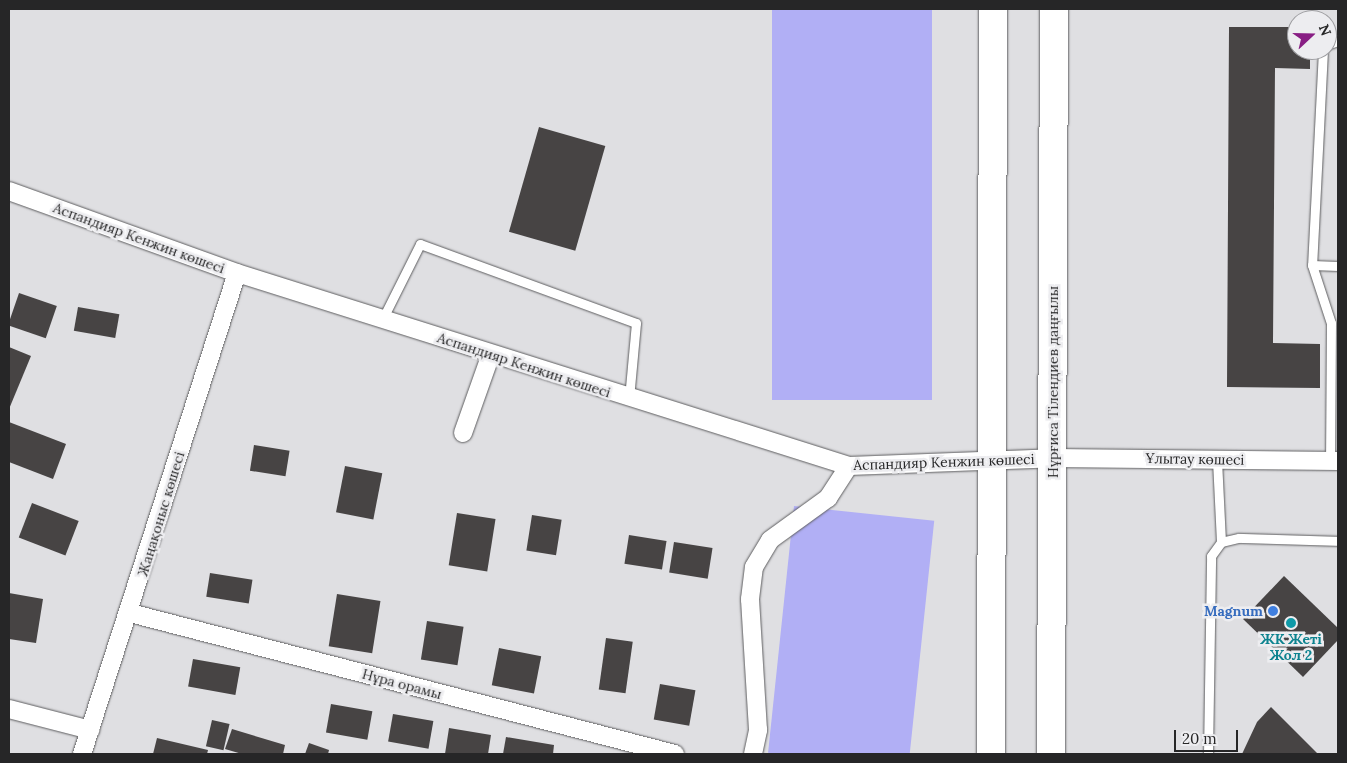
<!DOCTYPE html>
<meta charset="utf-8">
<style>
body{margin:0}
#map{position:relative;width:1347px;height:763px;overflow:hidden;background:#dfdfe2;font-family:Lora,serif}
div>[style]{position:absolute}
.green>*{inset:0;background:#b1aff5;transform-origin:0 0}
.building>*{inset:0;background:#474444;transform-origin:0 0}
.roads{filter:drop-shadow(0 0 1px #5d5d5f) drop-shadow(0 0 1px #5d5d5f)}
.service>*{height:9px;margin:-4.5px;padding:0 4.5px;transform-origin:4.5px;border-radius:4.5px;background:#fff}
.minor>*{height:18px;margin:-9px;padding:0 9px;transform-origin:9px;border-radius:9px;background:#fff}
.primary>*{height:28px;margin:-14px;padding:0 14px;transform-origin:14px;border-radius:14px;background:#fff}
.dots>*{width:14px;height:14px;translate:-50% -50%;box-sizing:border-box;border:2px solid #ededf0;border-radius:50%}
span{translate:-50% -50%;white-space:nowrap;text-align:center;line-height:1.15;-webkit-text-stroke:5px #ededf0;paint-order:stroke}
.street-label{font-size:14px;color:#262627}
.shop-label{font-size:14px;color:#366cbe;font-weight:700}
.right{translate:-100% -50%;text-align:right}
.culture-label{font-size:14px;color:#0d838f;font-weight:700}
.frame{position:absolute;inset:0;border:10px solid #262627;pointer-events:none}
.north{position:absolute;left:1287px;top:10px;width:50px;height:50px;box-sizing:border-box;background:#ededf0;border:1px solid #9d9da0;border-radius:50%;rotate:69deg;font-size:14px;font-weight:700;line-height:20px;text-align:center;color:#262627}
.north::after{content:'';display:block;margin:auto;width:18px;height:22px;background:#881e84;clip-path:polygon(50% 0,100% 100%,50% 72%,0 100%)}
.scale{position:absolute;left:1174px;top:730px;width:64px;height:22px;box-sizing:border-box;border:2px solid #262627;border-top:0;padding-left:6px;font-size:15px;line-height:18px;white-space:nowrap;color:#262627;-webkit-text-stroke:4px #ededf0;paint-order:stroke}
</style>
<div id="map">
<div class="green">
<div style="left:772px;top:9px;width:160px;height:391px"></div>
<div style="left:794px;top:506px;width:141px;height:248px;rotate:6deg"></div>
</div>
<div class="building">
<div style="clip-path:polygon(1229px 27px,1297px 27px,1297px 50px,1310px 50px,1310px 69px,1275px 68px,1273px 343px,1320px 344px,1320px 388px,1227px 387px)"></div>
<div style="left:539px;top:127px;width:69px;height:109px;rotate:16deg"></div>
<div style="left:19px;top:293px;width:40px;height:34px;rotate:19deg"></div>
<div style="left:78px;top:307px;width:42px;height:24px;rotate:10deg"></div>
<div style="clip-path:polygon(9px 347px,31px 356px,9px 409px)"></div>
<div style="clip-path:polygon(9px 422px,66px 444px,53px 479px,9px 462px)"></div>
<div style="left:254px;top:445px;width:36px;height:26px;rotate:9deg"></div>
<div style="left:345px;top:466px;width:38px;height:47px;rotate:11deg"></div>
<div style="left:32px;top:503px;width:50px;height:37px;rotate:21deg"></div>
<div style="left:457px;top:513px;width:39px;height:53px;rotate:9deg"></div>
<div style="left:532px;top:515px;width:30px;height:36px;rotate:9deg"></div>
<div style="left:629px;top:535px;width:38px;height:29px;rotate:9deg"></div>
<div style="left:674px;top:542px;width:39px;height:31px;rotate:9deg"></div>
<div style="left:210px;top:573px;width:43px;height:24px;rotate:9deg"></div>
<div style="clip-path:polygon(1284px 576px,1338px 628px,1338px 640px,1303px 677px,1243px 619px)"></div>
<div style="clip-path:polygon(9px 593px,43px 599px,36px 643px,9px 639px)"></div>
<div style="left:337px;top:594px;width:44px;height:53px;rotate:9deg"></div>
<div style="left:427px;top:621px;width:37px;height:39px;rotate:9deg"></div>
<div style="left:606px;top:638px;width:27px;height:52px;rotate:8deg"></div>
<div style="left:499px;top:648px;width:43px;height:38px;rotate:11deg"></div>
<div style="left:193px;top:659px;width:48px;height:28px;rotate:10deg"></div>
<div style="left:660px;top:684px;width:36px;height:36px;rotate:10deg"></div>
<div style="left:331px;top:704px;width:42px;height:29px;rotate:10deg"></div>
<div style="clip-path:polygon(1271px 707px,1318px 754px,1242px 754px,1257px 722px)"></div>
<div style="left:393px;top:714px;width:41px;height:28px;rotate:10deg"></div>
<div style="left:212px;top:720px;width:18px;height:27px;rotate:13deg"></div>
<div style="clip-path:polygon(449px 728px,491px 735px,488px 754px,445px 754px)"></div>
<div style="clip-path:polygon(232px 729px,285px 745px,283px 754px,242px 754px,225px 749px)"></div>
<div style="clip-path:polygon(506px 737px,554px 745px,553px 754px,503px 754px)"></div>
<div style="clip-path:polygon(157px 738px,208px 750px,207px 754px,153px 754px)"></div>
<div style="clip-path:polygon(309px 743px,329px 750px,328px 754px,305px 754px)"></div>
</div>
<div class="roads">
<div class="service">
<div style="left:1327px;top:45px;width:12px;rotate:-20deg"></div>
<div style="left:1323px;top:50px;width:215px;rotate:92.9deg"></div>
<div style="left:1312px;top:265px;width:61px;rotate:71.9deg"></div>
<div style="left:1331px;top:323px;width:138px;rotate:90.4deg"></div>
<div style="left:1312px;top:265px;width:26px;rotate:2deg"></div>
<div style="left:382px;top:320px;width:85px;rotate:-63.4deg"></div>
<div style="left:420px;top:244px;width:230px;rotate:20.1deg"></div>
<div style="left:636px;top:323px;width:75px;rotate:95.3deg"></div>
<div style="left:1217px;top:460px;width:82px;rotate:87.2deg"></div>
<div style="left:1208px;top:754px;width:198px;rotate:-89.1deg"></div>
<div style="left:1211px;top:556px;width:17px;rotate:-54deg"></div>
<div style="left:1221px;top:542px;width:18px;rotate:-13deg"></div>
<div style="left:1239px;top:538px;width:99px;rotate:1.7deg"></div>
</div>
<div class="minor">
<div style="left:9px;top:191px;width:242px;rotate:19.8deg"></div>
<div style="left:237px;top:273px;width:642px;rotate:17.5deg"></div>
<div style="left:849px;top:466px;width:204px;rotate:-2.2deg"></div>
<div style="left:1053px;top:458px;width:285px;rotate:0.6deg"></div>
<div style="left:463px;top:433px;width:84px;rotate:-70.5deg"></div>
<div style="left:130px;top:613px;width:563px;rotate:14.51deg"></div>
<div style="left:9px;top:709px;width:84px;rotate:14.5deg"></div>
<div style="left:82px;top:754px;width:505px;rotate:-72.14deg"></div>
<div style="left:753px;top:754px;width:25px;rotate:-78deg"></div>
<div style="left:758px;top:730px;width:131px;rotate:-93.5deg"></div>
<div style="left:750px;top:599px;width:32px;rotate:-83deg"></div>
<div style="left:754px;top:567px;width:31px;rotate:-59deg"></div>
<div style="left:770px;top:540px;width:72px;rotate:-35.9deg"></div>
<div style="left:828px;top:498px;width:38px;rotate:-57deg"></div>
</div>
<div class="primary">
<div style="left:991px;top:754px;width:745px;rotate:-89.85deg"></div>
<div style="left:1051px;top:754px;width:745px;rotate:-89.77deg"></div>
</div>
</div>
<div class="dots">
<div style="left:1273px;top:611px;background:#3f7fe0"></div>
<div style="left:1291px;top:623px;background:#0f9aa8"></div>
</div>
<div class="street-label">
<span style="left:139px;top:238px;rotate:20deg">Аспандияр Кенжин көшесі</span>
<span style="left:524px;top:365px;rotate:18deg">Аспандияр Кенжин көшесі</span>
<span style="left:1053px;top:382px;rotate:-90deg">Нұрғиса Тілендиев даңғылы</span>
<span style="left:1195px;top:459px;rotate:1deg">Ұлытау көшесі</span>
<span style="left:944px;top:462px;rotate:-2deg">Аспандияр Кенжин көшесі</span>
<span style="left:161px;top:514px;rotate:-73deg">Жаңақоныс көшесі</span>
<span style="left:402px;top:684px;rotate:15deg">Нұра орамы</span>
</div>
<div class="shop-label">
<span class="right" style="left:1263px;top:611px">Magnum</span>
</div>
<div class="culture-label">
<span style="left:1291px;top:647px">ЖК Жеті<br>Жол 2</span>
</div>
<div class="frame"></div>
<div class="north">N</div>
<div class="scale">20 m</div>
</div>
